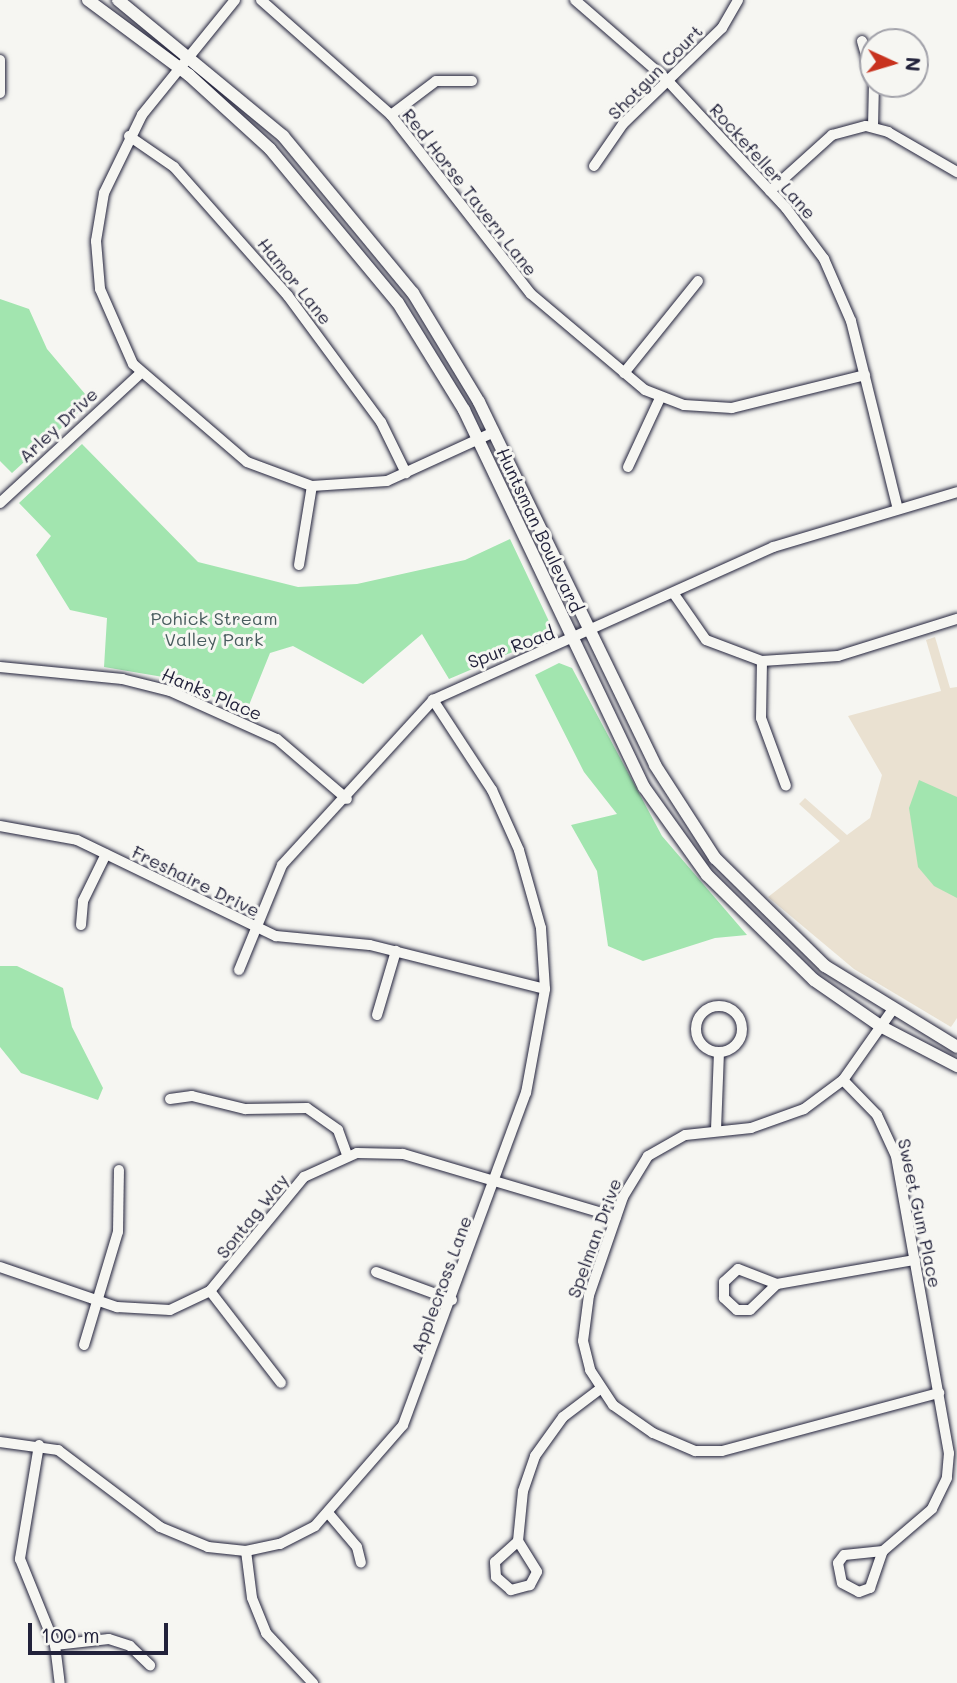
<!DOCTYPE html>
<style>
body{margin:0}
#map{position:relative;width:957px;height:1683px;overflow:hidden;background:#f6f6f2;font-family:Mali,sans-serif}
div>[style]{position:absolute}
.built>*{inset:0;background:#eae1d1}
.green>*{inset:0;background:#a2e5af}
.roads{filter:drop-shadow(0 0 2px #22223b) drop-shadow(0 0 2px #22223b)}
.minor>*{height:10px;margin:-5px;padding:0 5px;transform-origin:5px;border-radius:5px;background:#f6f6f2}
.minor>.ring{margin:-5px;padding:0;box-sizing:content-box;background:none;border:10px solid #f6f6f2;border-radius:50%}
.tertiary>*{height:12px;margin:-6px;padding:0 6px;transform-origin:6px;border-radius:6px;background:#f6f6f2}
span{translate:-50% -50%;white-space:nowrap;text-align:center;line-height:1.15;-webkit-text-stroke:6px #f6f6f2;paint-order:stroke}
.street-label{font-size:18px;color:#22223b}
.park-label{font-size:18px;color:#485c5e}
.north{position:absolute;left:859px;top:28px;width:70px;height:70px;box-sizing:border-box;background:#f6f6f2;border:2px solid #a1a1a9;border-radius:50%;rotate:94deg;font-size:19px;font-weight:700;line-height:28px;text-align:center;color:#22223b}
.north::after{content:'';display:block;margin:auto;width:24px;height:32px;background:#c8321e;clip-path:polygon(50% 0,100% 100%,50% 72%,0 100%)}
.scale{position:absolute;left:28px;top:1623px;width:140px;height:32px;box-sizing:border-box;border:4px solid #22223b;border-top:0;padding-left:9px;font-size:21px;line-height:24px;white-space:nowrap;color:#22223b;-webkit-text-stroke:5px #f6f6f2;paint-order:stroke}
</style>
<div id="map">
<div class="built">
<div style="clip-path:polygon(935px 637px,950px 688px,957px 687px,957px 1018px,951px 1027px,854px 969px,768px 897px,840px 841px,799px 804px,805px 798px,847px 835px,870px 818px,882px 775px,848px 716px,941px 691px,926px 640px)"></div>
</div>
<div class="green">
<div style="clip-path:polygon(0 299px,29px 309px,47px 349px,91px 401px,12px 473px,0 461px)"></div>
<div style="clip-path:polygon(82px 444px,198px 562px,298px 587px,357px 584px,465px 560px,510px 539px,555px 634px,449px 679px,422px 634px,363px 684px,293px 646px,270px 653px,247px 710px,163px 677px,104px 667px,107px 618px,70px 610px,36px 555px,51px 536px,19px 503px)"></div>
<div style="clip-path:polygon(559px 663px,572px 668px,662px 836px,747px 935px,715px 938px,643px 961px,608px 946px,597px 871px,571px 825px,617px 814px,584px 772px,535px 675px)"></div>
<div style="clip-path:polygon(919px 780px,957px 797px,957px 898px,934px 886px,918px 867px,909px 808px)"></div>
<div style="clip-path:polygon(0 966px,17px 966px,63px 988px,72px 1027px,103px 1088px,98px 1100px,21px 1073px,0 1047px)"></div>
</div>
<div class="roads">
<div class="minor">
<div style="left:235px;top:0;width:148px;rotate:129deg"></div>
<div style="left:142px;top:115px;width:87px;rotate:116deg"></div>
<div style="left:104px;top:193px;width:49px;rotate:99.5deg"></div>
<div style="left:96px;top:241px;width:48px;rotate:85.2deg"></div>
<div style="left:100px;top:289px;width:82px;rotate:66.3deg"></div>
<div style="left:133px;top:364px;width:150px;rotate:40.7deg"></div>
<div style="left:247px;top:462px;width:69px;rotate:20.3deg"></div>
<div style="left:312px;top:486px;width:75px;rotate:-3.8deg"></div>
<div style="left:387px;top:481px;width:118px;rotate:-24.6deg"></div>
<div style="left:261px;top:0;width:174px;rotate:41.5deg"></div>
<div style="left:391px;top:115px;width:227px;rotate:52deg"></div>
<div style="left:531px;top:294px;width:149px;rotate:40.1deg"></div>
<div style="left:645px;top:390px;width:42px;rotate:21deg"></div>
<div style="left:684px;top:405px;width:48px;rotate:3.6deg"></div>
<div style="left:732px;top:408px;width:137px;rotate:-13.9deg"></div>
<div style="left:575px;top:0;width:122px;rotate:41deg"></div>
<div style="left:667px;top:80px;width:175px;rotate:47.1deg"></div>
<div style="left:786px;top:208px;width:64px;rotate:53.3deg"></div>
<div style="left:824px;top:259px;width:68px;rotate:66.5deg"></div>
<div style="left:851px;top:321px;width:191px;rotate:76deg"></div>
<div style="left:862px;top:41px;width:40px;rotate:74deg"></div>
<div style="left:0;top:60px;width:33px;rotate:90deg"></div>
<div style="left:391px;top:115px;width:56px;rotate:-37.1deg"></div>
<div style="left:436px;top:81px;width:36px"></div>
<div style="left:873px;top:127px;width:43px;rotate:-88.7deg"></div>
<div style="left:129px;top:136px;width:55px;rotate:34.6deg"></div>
<div style="left:174px;top:167px;width:172px;rotate:48.5deg"></div>
<div style="left:288px;top:296px;width:157px;rotate:53.6deg"></div>
<div style="left:381px;top:422px;width:57px;rotate:63.9deg"></div>
<div style="left:594px;top:166px;width:51px;rotate:-55.4deg"></div>
<div style="left:623px;top:124px;width:138px;rotate:-44.1deg"></div>
<div style="left:722px;top:28px;width:32px;rotate:-60deg"></div>
<div style="left:770px;top:191px;width:84px;rotate:-42.1deg"></div>
<div style="left:832px;top:135px;width:35px;rotate:-15deg"></div>
<div style="left:866px;top:126px;width:23px;rotate:15deg"></div>
<div style="left:888px;top:132px;width:80px;rotate:30.1deg"></div>
<div style="left:624px;top:373px;width:118px;rotate:-51.2deg"></div>
<div style="left:628px;top:467px;width:76px;rotate:-65.1deg"></div>
<div style="left:0;top:503px;width:192px;rotate:-42.7deg"></div>
<div style="left:299px;top:565px;width:80px;rotate:-80.7deg"></div>
<div style="left:674px;top:594px;width:56px;rotate:55.2deg"></div>
<div style="left:706px;top:640px;width:60px;rotate:20.6deg"></div>
<div style="left:762px;top:661px;width:76px;rotate:-3.8deg"></div>
<div style="left:838px;top:656px;width:125px;rotate:-17.3deg"></div>
<div style="left:762px;top:661px;width:57px;rotate:91deg"></div>
<div style="left:761px;top:718px;width:72px;rotate:69.8deg"></div>
<div style="left:0;top:667px;width:123px;rotate:5.6deg"></div>
<div style="left:122px;top:679px;width:49px;rotate:14deg"></div>
<div style="left:170px;top:691px;width:117px;rotate:24.2deg"></div>
<div style="left:277px;top:739px;width:92px;rotate:40.6deg"></div>
<div style="left:0;top:826px;width:78px;rotate:10.3deg"></div>
<div style="left:77px;top:840px;width:221px;rotate:25.8deg"></div>
<div style="left:276px;top:936px;width:94px;rotate:5.5deg"></div>
<div style="left:370px;top:945px;width:180px;rotate:14.1deg"></div>
<div style="left:81px;top:925px;width:24px;rotate:-85deg"></div>
<div style="left:83px;top:901px;width:52px;rotate:-63.9deg"></div>
<div style="left:239px;top:970px;width:113px;rotate:-67.7deg"></div>
<div style="left:282px;top:865px;width:224px;rotate:-47.5deg"></div>
<div style="left:433px;top:700px;width:373px;rotate:-24.2deg"></div>
<div style="left:773px;top:547px;width:192px;rotate:-16.6deg"></div>
<div class="ring" style="left:696px;top:1006px;width:36px;height:36px"></div>
<div style="left:891px;top:1012px;width:83px;rotate:125.2deg"></div>
<div style="left:843px;top:1080px;width:49px;rotate:143.4deg"></div>
<div style="left:804px;top:1109px;width:56px;rotate:160.3deg"></div>
<div style="left:751px;top:1128px;width:66px;rotate:173.9deg"></div>
<div style="left:685px;top:1135px;width:43px;rotate:150.4deg"></div>
<div style="left:648px;top:1156px;width:48px;rotate:121.4deg"></div>
<div style="left:623px;top:1197px;width:104px;rotate:109.1deg"></div>
<div style="left:589px;top:1295px;width:46px;rotate:97.4deg"></div>
<div style="left:583px;top:1341px;width:30px;rotate:76deg"></div>
<div style="left:590px;top:1370px;width:42px;rotate:56.7deg"></div>
<div style="left:613px;top:1405px;width:49px;rotate:35deg"></div>
<div style="left:653px;top:1433px;width:46px;rotate:23.2deg"></div>
<div style="left:695px;top:1451px;width:27px"></div>
<div style="left:722px;top:1451px;width:225px;rotate:-15deg"></div>
<div style="left:377px;top:1015px;width:67px;rotate:-73.5deg"></div>
<div style="left:843px;top:1080px;width:49px;rotate:45.8deg"></div>
<div style="left:877px;top:1115px;width:45px;rotate:65.1deg"></div>
<div style="left:896px;top:1156px;width:302px;rotate:79.9deg"></div>
<div style="left:949px;top:1453px;width:25px;rotate:95deg"></div>
<div style="left:947px;top:1478px;width:34px;rotate:116deg"></div>
<div style="left:932px;top:1509px;width:65px;rotate:139.4deg"></div>
<div style="left:883px;top:1551px;width:39px;rotate:174deg"></div>
<div style="left:844px;top:1555px;width:10px;rotate:127deg"></div>
<div style="left:838px;top:1563px;width:20px;rotate:79deg"></div>
<div style="left:842px;top:1583px;width:19px;rotate:28deg"></div>
<div style="left:859px;top:1592px;width:12px;rotate:-20deg"></div>
<div style="left:870px;top:1588px;width:39px;rotate:-71deg"></div>
<div style="left:170px;top:1099px;width:22px;rotate:-8deg"></div>
<div style="left:192px;top:1096px;width:55px;rotate:13.8deg"></div>
<div style="left:245px;top:1109px;width:62px;rotate:-0.9deg"></div>
<div style="left:307px;top:1108px;width:38px;rotate:35deg"></div>
<div style="left:338px;top:1130px;width:27px;rotate:70deg"></div>
<div style="left:716px;top:1130px;width:77px;rotate:-87.8deg"></div>
<div style="left:0;top:1267px;width:124px;rotate:18.9deg"></div>
<div style="left:117px;top:1307px;width:53px;rotate:3.2deg"></div>
<div style="left:170px;top:1310px;width:44px;rotate:-25.4deg"></div>
<div style="left:210px;top:1291px;width:148px;rotate:-50.5deg"></div>
<div style="left:304px;top:1177px;width:58px;rotate:-24.4deg"></div>
<div style="left:357px;top:1153px;width:46px;rotate:1.2deg"></div>
<div style="left:403px;top:1154px;width:222px;rotate:16.5deg"></div>
<div style="left:738px;top:1269px;width:42px;rotate:21deg"></div>
<div style="left:777px;top:1284px;width:37px;rotate:136deg"></div>
<div style="left:750px;top:1310px;width:13px;rotate:180deg"></div>
<div style="left:737px;top:1310px;width:18px;rotate:-137deg"></div>
<div style="left:724px;top:1298px;width:16px;rotate:-90deg"></div>
<div style="left:724px;top:1282px;width:19px;rotate:-43deg"></div>
<div style="left:376px;top:1272px;width:81px;rotate:20.2deg"></div>
<div style="left:777px;top:1284px;width:140px;rotate:-9.9deg"></div>
<div style="left:210px;top:1291px;width:116px;rotate:52.3deg"></div>
<div style="left:84px;top:1345px;width:118px;rotate:-73.3deg"></div>
<div style="left:118px;top:1232px;width:62px;rotate:-89.1deg"></div>
<div style="left:0;top:1442px;width:59px;rotate:7.9deg"></div>
<div style="left:58px;top:1450px;width:128px;rotate:37deg"></div>
<div style="left:160px;top:1527px;width:52px;rotate:22.6deg"></div>
<div style="left:208px;top:1547px;width:38px;rotate:6deg"></div>
<div style="left:246px;top:1551px;width:35px;rotate:-12deg"></div>
<div style="left:280px;top:1544px;width:39px;rotate:-27deg"></div>
<div style="left:315px;top:1526px;width:134px;rotate:-48.9deg"></div>
<div style="left:403px;top:1425px;width:354px;rotate:-69.7deg"></div>
<div style="left:526px;top:1093px;width:106px;rotate:-79.6deg"></div>
<div style="left:545px;top:989px;width:61px;rotate:-93.8deg"></div>
<div style="left:541px;top:928px;width:81px;rotate:-105.8deg"></div>
<div style="left:519px;top:850px;width:66px;rotate:-114.2deg"></div>
<div style="left:492px;top:790px;width:108px;rotate:-123.2deg"></div>
<div style="left:39px;top:1445px;width:116px;rotate:99.5deg"></div>
<div style="left:20px;top:1559px;width:93px;rotate:67.9deg"></div>
<div style="left:55px;top:1645px;width:38px;rotate:83deg"></div>
<div style="left:329px;top:1514px;width:43px;rotate:49.7deg"></div>
<div style="left:357px;top:1547px;width:16px;rotate:76deg"></div>
<div style="left:518px;top:1541px;width:36px;rotate:58deg"></div>
<div style="left:537px;top:1572px;width:15px;rotate:118deg"></div>
<div style="left:530px;top:1585px;width:20px;rotate:165deg"></div>
<div style="left:511px;top:1590px;width:20px;rotate:-139deg"></div>
<div style="left:496px;top:1577px;width:15px;rotate:-94deg"></div>
<div style="left:495px;top:1562px;width:31px;rotate:-42deg"></div>
<div style="left:518px;top:1541px;width:50px;rotate:-84.3deg"></div>
<div style="left:523px;top:1491px;width:37px;rotate:-71deg"></div>
<div style="left:535px;top:1456px;width:48px;rotate:-54.3deg"></div>
<div style="left:563px;top:1417px;width:46px;rotate:-37.1deg"></div>
<div style="left:246px;top:1551px;width:47px;rotate:82.7deg"></div>
<div style="left:252px;top:1598px;width:38px;rotate:68deg"></div>
<div style="left:266px;top:1633px;width:69px;rotate:46.8deg"></div>
<div style="left:55px;top:1645px;width:54px;rotate:-6.3deg"></div>
<div style="left:109px;top:1639px;width:22px;rotate:18deg"></div>
<div style="left:130px;top:1646px;width:28px;rotate:44deg"></div>
</div>
<div class="tertiary">
<div style="left:88px;top:0;width:126px;rotate:36.6deg"></div>
<div style="left:189px;top:75px;width:110px;rotate:42.4deg"></div>
<div style="left:270px;top:149px;width:200px;rotate:50.3deg"></div>
<div style="left:398px;top:303px;width:126px;rotate:58.3deg"></div>
<div style="left:464px;top:410px;width:418px;rotate:64.5deg"></div>
<div style="left:644px;top:787px;width:108px;rotate:54.4deg"></div>
<div style="left:707px;top:875px;width:150px;rotate:44.5deg"></div>
<div style="left:814px;top:980px;width:83px;rotate:34.7deg"></div>
<div style="left:882px;top:1027px;width:85px;rotate:27.5deg"></div>
<div style="left:118px;top:0;width:214px;rotate:39.5deg"></div>
<div style="left:283px;top:136px;width:204px;rotate:50.4deg"></div>
<div style="left:413px;top:293px;width:127px;rotate:58.8deg"></div>
<div style="left:479px;top:402px;width:403px;rotate:64.1deg"></div>
<div style="left:655px;top:765px;width:111px;rotate:57.2deg"></div>
<div style="left:715px;top:858px;width:154px;rotate:44.5deg"></div>
<div style="left:825px;top:966px;width:155px;rotate:31.5deg"></div>
</div>
</div>
<div class="street-label">
<span style="left:655px;top:72px;rotate:-45deg">Shotgun Court</span>
<span style="left:763px;top:161px;rotate:48deg">Rockefeller Lane</span>
<span style="left:470px;top:192px;rotate:52deg">Red Horse Tavern Lane</span>
<span style="left:295px;top:281px;rotate:51deg">Hamor Lane</span>
<span style="left:58px;top:425px;rotate:-43deg">Arley Drive</span>
<span style="left:540px;top:530px;rotate:65deg">Huntsman Boulevard</span>
<span style="left:511px;top:647px;rotate:-20deg">Spur Road</span>
<span style="left:212px;top:694px;rotate:23deg">Hanks Place</span>
<span style="left:196px;top:881px;rotate:26deg">Freshaire Drive</span>
<span style="left:920px;top:1213px;rotate:78deg">Sweet Gum Place</span>
<span style="left:252px;top:1216px;rotate:-51deg">Sontag Way</span>
<span style="left:594px;top:1238px;rotate:-70deg">Spelman Drive</span>
<span style="left:441px;top:1285px;rotate:-70deg">Applecross Lane</span>
</div>
<div class="park-label">
<span style="left:214px;top:629px">Pohick Stream<br>Valley Park</span>
</div>
<div class="north">N</div>
<div class="scale">100 m</div>
</div>
